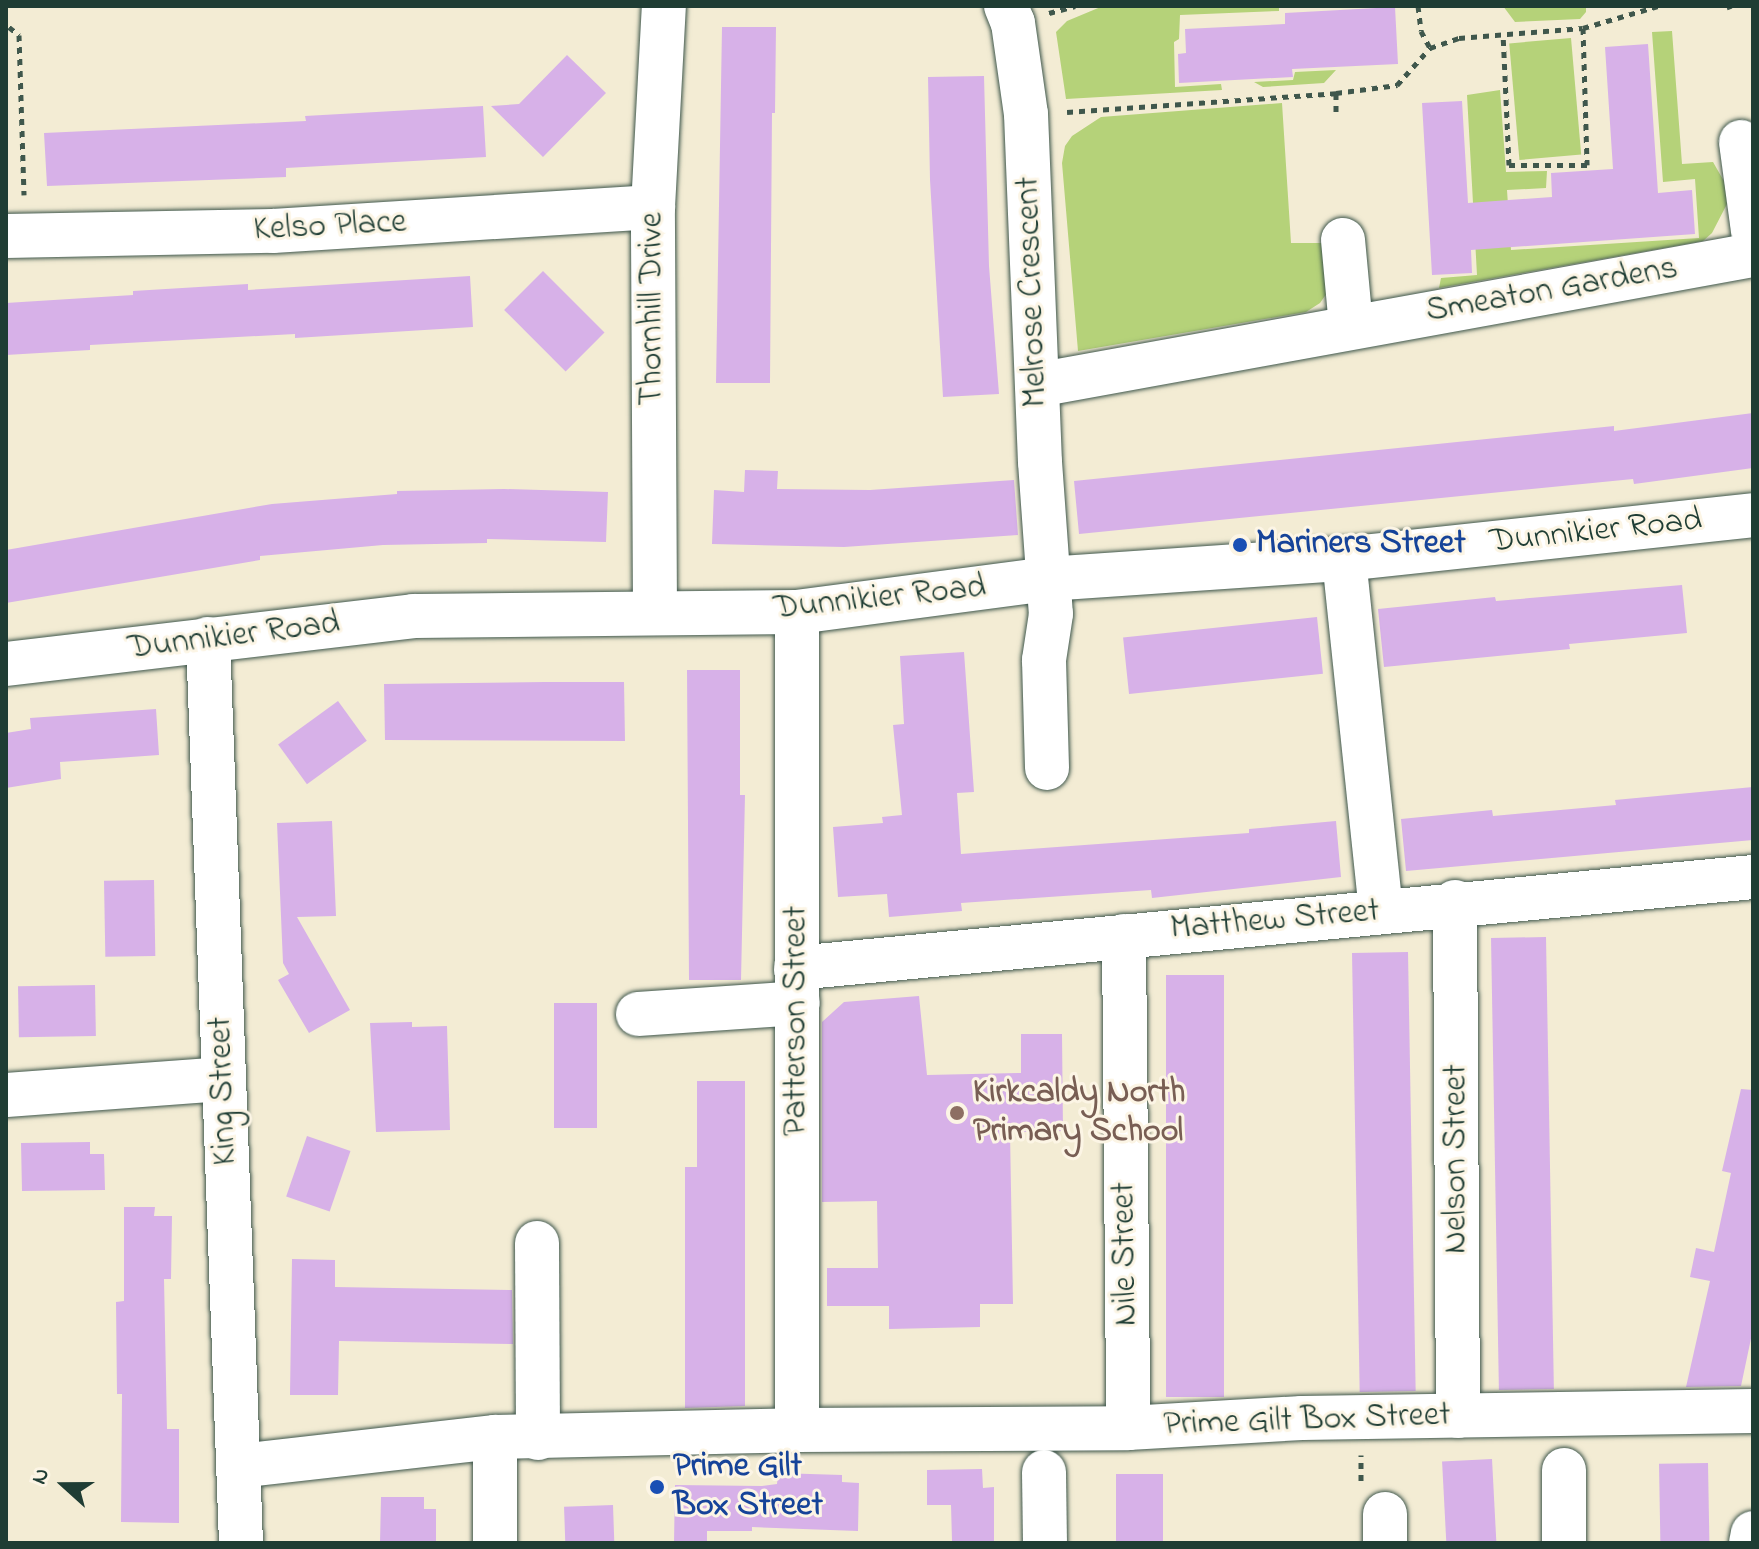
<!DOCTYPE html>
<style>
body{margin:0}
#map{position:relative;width:1759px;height:1549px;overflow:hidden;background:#f3ecd4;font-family:"Indie Flower",sans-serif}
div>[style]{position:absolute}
.green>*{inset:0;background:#b5d279;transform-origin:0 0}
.building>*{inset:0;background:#d7b1e8;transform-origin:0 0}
.path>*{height:5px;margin-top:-2.5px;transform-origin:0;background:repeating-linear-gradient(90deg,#3f574c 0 6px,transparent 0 12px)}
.roads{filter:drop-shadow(0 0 2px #3f574c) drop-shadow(0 0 2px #3f574c)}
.minor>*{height:44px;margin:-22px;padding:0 22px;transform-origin:22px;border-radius:22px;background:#fff}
.dots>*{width:22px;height:22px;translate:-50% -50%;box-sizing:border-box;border:4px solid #fcf5e5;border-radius:50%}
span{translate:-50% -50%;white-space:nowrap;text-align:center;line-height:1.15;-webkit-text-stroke:6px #fcf5e5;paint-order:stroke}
.street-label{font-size:34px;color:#1f3d34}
.transit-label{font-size:34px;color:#164399;font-weight:700}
.left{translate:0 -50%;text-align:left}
.education-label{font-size:34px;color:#785e54;font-weight:700}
.frame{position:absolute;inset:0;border:8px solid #1f3d34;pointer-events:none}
.north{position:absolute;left:24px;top:1445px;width:80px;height:80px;-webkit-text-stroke:6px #fcf5e5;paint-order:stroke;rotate:291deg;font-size:22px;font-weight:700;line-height:32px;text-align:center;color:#1f3d34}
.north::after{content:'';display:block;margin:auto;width:28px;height:36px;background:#1f3d34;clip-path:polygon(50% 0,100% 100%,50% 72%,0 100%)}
</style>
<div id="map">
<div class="green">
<div style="clip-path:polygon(1103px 6px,1279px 6px,1279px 11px,1180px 15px,1179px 39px,1174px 42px,1175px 87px,1221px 84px,1222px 90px,1066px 99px,1056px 32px,1067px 21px)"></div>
<div style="clip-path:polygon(1503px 6px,1586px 6px,1586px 12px,1580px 19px,1515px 22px)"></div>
<div style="clip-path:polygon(1672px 31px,1682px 164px,1713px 162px,1725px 183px,1727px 204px,1712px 233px,1703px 241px,1439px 288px,1441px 278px,1477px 275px,1467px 95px,1500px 90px,1506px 172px,1547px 171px,1546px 188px,1507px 190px,1511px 250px,1699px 238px,1695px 179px,1663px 182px,1652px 32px)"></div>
<div style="left:1571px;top:38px;width:117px;height:62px;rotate:85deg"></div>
<div style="clip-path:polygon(1336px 70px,1324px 83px,1263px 87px,1254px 82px,1293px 80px,1295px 72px)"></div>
<div style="clip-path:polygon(1282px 103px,1291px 243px,1324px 243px,1334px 283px,1320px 303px,1306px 312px,1078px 351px,1062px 163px,1065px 146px,1072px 136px,1101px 117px)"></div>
</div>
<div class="building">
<div style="clip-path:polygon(1395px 7px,1398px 64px,1292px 69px,1293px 77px,1179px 83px,1178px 54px,1186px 53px,1185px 29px,1285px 24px,1285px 13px)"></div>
<div style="clip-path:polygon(722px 27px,776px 27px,775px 113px,772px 113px,770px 383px,716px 383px)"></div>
<div style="clip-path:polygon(1648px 44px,1658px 193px,1692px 190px,1695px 234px,1471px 250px,1472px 273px,1432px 275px,1422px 103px,1462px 101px,1468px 203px,1552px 197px,1551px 173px,1613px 169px,1605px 47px)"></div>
<div style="clip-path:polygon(567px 55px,606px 93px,543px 157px,491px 106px,519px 104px)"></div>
<div style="clip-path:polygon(984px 76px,989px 266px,999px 394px,943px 397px,930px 180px,928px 77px)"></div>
<div style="clip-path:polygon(483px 106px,486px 157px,286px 168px,286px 177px,47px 186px,44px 133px,306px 121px,305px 116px)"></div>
<div style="left:543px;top:271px;width:87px;height:55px;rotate:45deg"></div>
<div style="clip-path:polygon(470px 276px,473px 327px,295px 338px,295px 334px,90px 345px,90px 350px,6px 355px,6px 303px,133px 295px,133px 291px,248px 284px,248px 290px)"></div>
<div style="clip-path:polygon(1753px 413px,1753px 468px,1634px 484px,1633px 479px,1079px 534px,1074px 481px,1614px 426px,1614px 431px)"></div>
<div style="clip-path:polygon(745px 470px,778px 471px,777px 489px,870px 490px,1014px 480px,1018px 535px,844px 547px,712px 544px,714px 490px,744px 492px)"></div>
<div style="clip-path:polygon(504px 489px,608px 492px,606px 542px,487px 539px,487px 543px,383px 545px,260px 556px,260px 560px,6px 603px,6px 550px,272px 504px,397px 494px,397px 491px)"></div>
<div style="clip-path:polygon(1682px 585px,1687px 633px,1569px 644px,1570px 649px,1384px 667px,1378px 609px,1495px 597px,1496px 601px)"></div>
<div style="left:1317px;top:617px;width:57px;height:195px;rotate:84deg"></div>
<div style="clip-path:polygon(964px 652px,974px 792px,957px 793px,961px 854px,1249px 833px,1249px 829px,1336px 821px,1341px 877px,1152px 898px,1151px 890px,961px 903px,962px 911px,889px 917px,887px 894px,838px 897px,833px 827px,883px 823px,882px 817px,902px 815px,893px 725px,904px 724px,900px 656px)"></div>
<div style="clip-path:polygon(687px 670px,740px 670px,740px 795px,745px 795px,741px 980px,689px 980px)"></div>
<div style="clip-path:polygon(545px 682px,624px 682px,625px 741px,385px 740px,384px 684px)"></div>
<div style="left:338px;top:701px;width:49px;height:74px;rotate:54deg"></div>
<div style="clip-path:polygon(156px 709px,159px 755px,60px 762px,61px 779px,6px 788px,6px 733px,31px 729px,30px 718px)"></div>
<div style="clip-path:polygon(1753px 787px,1753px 840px,1406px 871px,1401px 819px,1492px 810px,1493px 816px,1616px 805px,1615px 800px)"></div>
<div style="clip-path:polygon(332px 821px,336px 916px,297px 917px,350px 1010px,309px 1033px,278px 980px,289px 974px,283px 963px,277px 823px)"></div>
<div style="left:154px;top:880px;width:76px;height:50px;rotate:89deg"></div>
<div style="left:1546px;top:937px;width:452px;height:55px;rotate:89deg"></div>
<div style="left:1408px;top:952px;width:439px;height:56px;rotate:89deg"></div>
<div style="left:1224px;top:975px;width:422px;height:58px;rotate:90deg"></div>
<div style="left:95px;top:985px;width:51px;height:77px;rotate:89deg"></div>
<div style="clip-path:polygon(919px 996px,927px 1075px,1021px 1073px,1021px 1034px,1062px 1034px,1063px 1131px,1010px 1132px,1013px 1304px,980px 1304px,980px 1327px,889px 1329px,889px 1306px,827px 1306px,827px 1268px,878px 1268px,877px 1201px,822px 1202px,822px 1022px,844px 1002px)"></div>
<div style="left:554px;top:1003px;width:43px;height:125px"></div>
<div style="clip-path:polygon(412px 1022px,412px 1027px,447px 1026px,450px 1130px,376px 1132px,370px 1023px)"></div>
<div style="clip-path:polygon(697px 1081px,745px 1081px,745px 1406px,685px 1408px,685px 1167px,697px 1167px)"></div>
<div style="clip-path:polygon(1741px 1089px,1753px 1090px,1753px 1329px,1741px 1386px,1686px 1387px,1710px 1281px,1690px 1277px,1696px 1248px,1714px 1252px,1731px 1173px,1722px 1171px)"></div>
<div style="left:307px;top:1136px;width:46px;height:64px;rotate:19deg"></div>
<div style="clip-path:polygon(90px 1142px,90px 1154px,104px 1154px,105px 1190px,22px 1191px,21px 1143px)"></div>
<div style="clip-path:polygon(124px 1207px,155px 1207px,154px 1216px,172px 1216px,171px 1279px,164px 1279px,167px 1429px,179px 1429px,179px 1523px,121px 1522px,122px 1394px,117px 1394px,116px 1302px,124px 1301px)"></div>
<div style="clip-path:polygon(292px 1259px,335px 1260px,335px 1287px,512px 1290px,513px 1344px,339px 1341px,338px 1395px,290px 1395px)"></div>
<div style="left:1492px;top:1459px;width:84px;height:50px;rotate:87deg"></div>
<div style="left:1708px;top:1463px;width:80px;height:49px;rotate:89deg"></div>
<div style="clip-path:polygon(982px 1469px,983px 1488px,994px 1487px,994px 1541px,952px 1541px,951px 1505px,927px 1505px,927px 1470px)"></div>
<div style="clip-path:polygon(778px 1473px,842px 1475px,842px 1482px,859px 1483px,858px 1531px,752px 1527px,752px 1531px,707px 1531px,707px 1543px,674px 1543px,675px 1485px,762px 1486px,777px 1484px)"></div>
<div style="left:1163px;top:1474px;width:69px;height:47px;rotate:90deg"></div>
<div style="clip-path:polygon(381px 1497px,424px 1497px,424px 1509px,436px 1509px,436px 1543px,380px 1543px)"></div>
<div style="left:613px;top:1505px;width:38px;height:49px;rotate:88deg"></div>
</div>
<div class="path">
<div style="left:1418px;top:6px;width:25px;rotate:83deg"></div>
<div style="left:1421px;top:31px;width:19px;rotate:62deg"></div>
<div style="left:1729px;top:6px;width:3px;rotate:72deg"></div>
<div style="left:1049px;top:13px;width:27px;rotate:-15deg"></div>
<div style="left:9px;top:27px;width:13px;rotate:39deg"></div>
<div style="left:19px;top:35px;width:160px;rotate:88.2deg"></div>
<div style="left:1583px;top:28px;width:78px;rotate:-16.3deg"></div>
<div style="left:1067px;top:112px;width:270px;rotate:-4deg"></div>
<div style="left:1336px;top:112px;width:19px;rotate:-90deg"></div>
<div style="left:1336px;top:93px;width:62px;rotate:-7.5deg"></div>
<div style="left:1397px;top:85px;width:50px;rotate:-48.3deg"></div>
<div style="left:1430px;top:48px;width:31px;rotate:-19deg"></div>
<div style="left:1459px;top:38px;width:124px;rotate:-4.6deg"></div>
<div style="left:1583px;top:28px;width:137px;rotate:88.3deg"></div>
<div style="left:1587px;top:165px;width:78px;rotate:180deg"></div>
<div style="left:1509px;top:165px;width:130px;rotate:-92.6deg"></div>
<div style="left:1361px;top:1481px;width:26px;rotate:-90deg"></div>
</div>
<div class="roads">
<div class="minor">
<div style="left:1006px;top:6px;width:18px;rotate:68deg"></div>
<div style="left:1013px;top:23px;width:92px;rotate:81.9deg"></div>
<div style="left:1026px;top:114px;width:348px;rotate:87.7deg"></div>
<div style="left:1040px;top:462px;width:152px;rotate:85.9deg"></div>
<div style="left:1051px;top:614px;width:47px;rotate:98.7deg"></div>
<div style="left:1044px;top:660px;width:108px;rotate:88.4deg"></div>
<div style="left:1741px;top:142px;width:90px;rotate:82.3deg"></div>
<div style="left:6px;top:236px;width:267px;rotate:-1.1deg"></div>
<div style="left:273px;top:231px;width:381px;rotate:-3.6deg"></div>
<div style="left:1343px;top:240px;width:86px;rotate:84.7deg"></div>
<div style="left:1037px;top:385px;width:728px;rotate:-10.29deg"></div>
<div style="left:1344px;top:559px;width:354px;rotate:84deg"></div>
<div style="left:655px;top:612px;width:405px;rotate:-90.3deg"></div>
<div style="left:653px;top:207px;width:201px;rotate:-86.9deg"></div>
<div style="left:208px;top:639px;width:905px;rotate:87.91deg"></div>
<div style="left:6px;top:664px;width:410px;rotate:-6.7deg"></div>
<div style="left:413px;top:616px;width:384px;rotate:-0.6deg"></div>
<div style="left:797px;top:612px;width:252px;rotate:-7.5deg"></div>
<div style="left:1047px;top:579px;width:298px;rotate:-3.9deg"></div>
<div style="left:1344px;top:559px;width:411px;rotate:-6.1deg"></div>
<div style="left:1455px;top:902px;width:514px;rotate:89.67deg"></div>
<div style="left:1124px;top:936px;width:492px;rotate:89.5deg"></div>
<div style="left:796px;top:968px;width:961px;rotate:-5.43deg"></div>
<div style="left:638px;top:1014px;width:160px;rotate:-3.9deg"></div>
<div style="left:6px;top:1095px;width:218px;rotate:-4.2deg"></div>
<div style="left:537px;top:1243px;width:195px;rotate:89.7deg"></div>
<div style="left:797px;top:1430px;width:818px;rotate:-90deg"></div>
<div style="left:495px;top:1437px;width:106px;rotate:90deg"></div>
<div style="left:239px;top:1466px;width:258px;rotate:-6.5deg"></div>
<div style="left:495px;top:1437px;width:302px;rotate:-1.3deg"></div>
<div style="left:797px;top:1430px;width:331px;rotate:-0.3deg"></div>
<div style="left:1128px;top:1428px;width:174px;rotate:-3.3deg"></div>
<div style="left:1302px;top:1418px;width:451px;rotate:-0.9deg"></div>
<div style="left:1564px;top:1470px;width:73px;rotate:90deg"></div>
<div style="left:1044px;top:1472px;width:71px;rotate:89.2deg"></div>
<div style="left:1385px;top:1514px;width:29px;rotate:90deg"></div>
<div style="left:1751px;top:1543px;width:10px;rotate:-79deg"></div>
</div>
</div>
<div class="dots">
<div style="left:1240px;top:545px;background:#1a4fb4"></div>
<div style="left:957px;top:1113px;background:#8d6e63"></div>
<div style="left:657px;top:1487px;background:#1a4fb4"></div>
</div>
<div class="street-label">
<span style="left:330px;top:227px;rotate:-3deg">Kelso Place</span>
<span style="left:1552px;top:291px;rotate:-10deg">Smeaton Gardens</span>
<span style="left:1033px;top:292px;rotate:-92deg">Melrose Crescent</span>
<span style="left:653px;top:309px;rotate:-90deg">Thornhill Drive</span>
<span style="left:1596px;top:532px;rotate:-6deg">Dunnikier Road</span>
<span style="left:880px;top:599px;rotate:-6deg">Dunnikier Road</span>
<span style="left:234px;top:637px;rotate:-7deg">Dunnikier Road</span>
<span style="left:1275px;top:921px;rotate:-5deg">Matthew Street</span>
<span style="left:797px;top:1021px;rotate:-90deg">Patterson Street</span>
<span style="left:224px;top:1091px;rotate:-92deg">King Street</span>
<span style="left:1457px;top:1159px;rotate:-90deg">Nelson Street</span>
<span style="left:1126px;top:1254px;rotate:-91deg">Nile Street</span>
<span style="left:1307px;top:1421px;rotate:-2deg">Prime Gilt Box Street</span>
</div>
<div class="transit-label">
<span class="left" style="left:1256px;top:545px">Mariners Street</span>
<span class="left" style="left:673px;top:1487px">Prime Gilt<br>Box Street</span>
</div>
<div class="education-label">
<span class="left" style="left:973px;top:1113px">Kirkcaldy North<br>Primary School</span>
</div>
<div class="frame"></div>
<div class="north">N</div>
</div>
